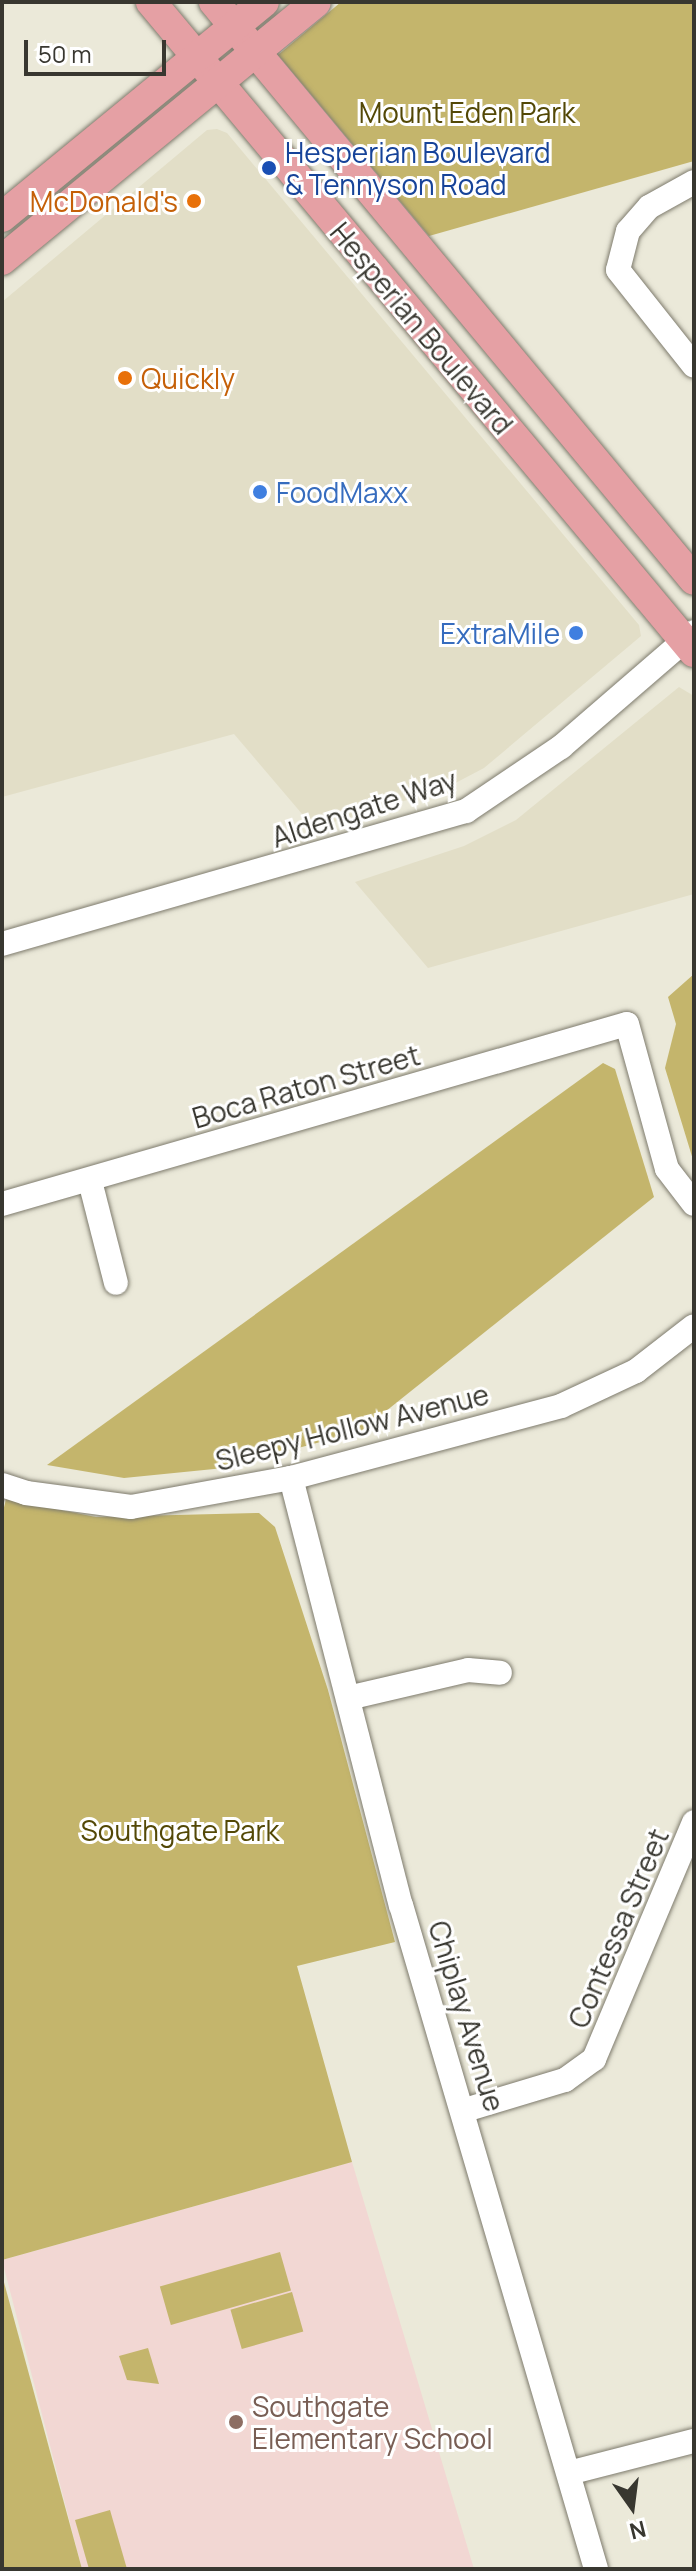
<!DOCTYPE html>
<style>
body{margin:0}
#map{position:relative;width:696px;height:2571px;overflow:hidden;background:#ebe9d9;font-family:Manrope,sans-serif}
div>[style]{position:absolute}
.built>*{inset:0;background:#e2dec7}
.education>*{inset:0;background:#f2d7d3}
.green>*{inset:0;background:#c4b56c;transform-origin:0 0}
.roads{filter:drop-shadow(0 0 2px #7e7b6d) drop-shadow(0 0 2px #7e7b6d)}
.minor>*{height:24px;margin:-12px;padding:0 12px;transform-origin:12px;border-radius:12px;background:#fff}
.major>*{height:30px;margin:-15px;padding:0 15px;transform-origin:15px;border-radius:15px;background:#e5a0a4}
.dots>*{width:22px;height:22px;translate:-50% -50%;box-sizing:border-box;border:4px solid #fff;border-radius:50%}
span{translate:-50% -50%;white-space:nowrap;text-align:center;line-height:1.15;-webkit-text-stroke:6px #fff;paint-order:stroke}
.park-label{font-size:28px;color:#534806}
.transit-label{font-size:28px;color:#164399}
.left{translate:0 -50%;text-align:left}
.food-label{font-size:28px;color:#c56008}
.right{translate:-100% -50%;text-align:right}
.street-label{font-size:28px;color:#383730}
.shop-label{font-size:28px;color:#366cbe}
.education-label{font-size:28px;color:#785e54}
.frame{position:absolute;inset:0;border:4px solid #383730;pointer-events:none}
.north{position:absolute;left:592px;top:2467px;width:80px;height:80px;-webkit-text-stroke:6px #fff;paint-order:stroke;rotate:166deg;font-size:22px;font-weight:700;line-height:32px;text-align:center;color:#383730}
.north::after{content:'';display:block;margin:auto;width:28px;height:36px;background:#383730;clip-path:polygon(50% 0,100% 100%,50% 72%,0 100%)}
.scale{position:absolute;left:24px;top:40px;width:142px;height:36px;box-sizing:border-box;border:4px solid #383730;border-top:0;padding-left:10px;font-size:24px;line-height:28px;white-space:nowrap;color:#383730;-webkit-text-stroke:6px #fff;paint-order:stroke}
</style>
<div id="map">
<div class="built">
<div style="clip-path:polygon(217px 129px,227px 133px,639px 625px,641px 636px,484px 768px,444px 789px,314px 828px,234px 734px,2px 797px,2px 302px,207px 130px)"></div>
<div style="clip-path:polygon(679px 687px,694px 696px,694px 894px,428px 968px,355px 882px,464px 846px,516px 820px)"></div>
</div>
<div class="education">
<div style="clip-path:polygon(352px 2162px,474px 2569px,82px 2569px,2px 2260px)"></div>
</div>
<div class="green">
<div style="clip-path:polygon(341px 2px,694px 2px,694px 161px,429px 236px,278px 55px)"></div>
<div style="clip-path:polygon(694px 974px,694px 1163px,665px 1068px,676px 1024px,668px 997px)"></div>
<div style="clip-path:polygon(603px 1063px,615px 1069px,654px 1197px,361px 1431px,224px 1468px,124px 1478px,47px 1465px)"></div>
<div style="clip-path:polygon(6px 1499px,96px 1517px,259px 1513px,275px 1527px,328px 1690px,395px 1942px,297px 1966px,352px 2162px,2px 2260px,2px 1516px)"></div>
<div style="left:280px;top:2252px;width:40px;height:125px;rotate:74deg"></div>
<div style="clip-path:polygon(2px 2275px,82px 2569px,2px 2569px)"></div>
<div style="left:292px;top:2292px;width:41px;height:64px;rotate:74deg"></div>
<div style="clip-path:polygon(148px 2348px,159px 2384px,127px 2380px,119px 2356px)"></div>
<div style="clip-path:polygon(110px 2510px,127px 2569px,89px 2569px,75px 2520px)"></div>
</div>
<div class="roads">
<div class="minor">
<div style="left:694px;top:182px;width:51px;rotate:150.9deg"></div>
<div style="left:649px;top:207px;width:32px;rotate:131deg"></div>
<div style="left:628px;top:231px;width:40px;rotate:104.4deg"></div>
<div style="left:618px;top:270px;width:122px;rotate:51.6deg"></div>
<div style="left:2px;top:944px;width:483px;rotate:-16deg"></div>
<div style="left:466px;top:811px;width:115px;rotate:-34deg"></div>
<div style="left:561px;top:747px;width:176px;rotate:-40.8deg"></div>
<div style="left:90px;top:1181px;width:105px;rotate:75.7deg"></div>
<div style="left:2px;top:1204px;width:650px;rotate:-16.07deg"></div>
<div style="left:627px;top:1024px;width:150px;rotate:74.6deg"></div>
<div style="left:667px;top:1169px;width:44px;rotate:52.4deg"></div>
<div style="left:291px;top:1478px;width:441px;rotate:75.6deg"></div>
<div style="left:401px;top:1905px;width:692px;rotate:73.63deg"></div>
<div style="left:2px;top:1485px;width:25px;rotate:18deg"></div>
<div style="left:26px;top:1493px;width:106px;rotate:7.6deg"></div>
<div style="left:131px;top:1507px;width:163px;rotate:-10.3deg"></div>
<div style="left:291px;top:1478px;width:279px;rotate:-14.9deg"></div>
<div style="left:561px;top:1406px;width:83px;rotate:-25deg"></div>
<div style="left:636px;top:1371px;width:73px;rotate:-37.8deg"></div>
<div style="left:348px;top:1698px;width:123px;rotate:-13.1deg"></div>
<div style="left:468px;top:1670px;width:32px;rotate:5deg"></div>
<div style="left:465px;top:2110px;width:104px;rotate:-16.7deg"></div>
<div style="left:565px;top:2080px;width:36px;rotate:-36deg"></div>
<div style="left:594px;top:2059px;width:257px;rotate:-67.1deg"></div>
<div style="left:569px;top:2473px;width:129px;rotate:-14.4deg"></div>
</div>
<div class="major">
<div style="left:151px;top:2px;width:847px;rotate:50.13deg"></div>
<div style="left:214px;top:2px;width:751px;rotate:50.29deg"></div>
<div style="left:2px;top:217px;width:339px;rotate:-39.4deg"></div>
<div style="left:2px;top:260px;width:406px;rotate:-39.4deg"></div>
</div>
</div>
<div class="dots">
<div style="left:269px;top:168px;background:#1a4fb4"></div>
<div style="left:194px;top:201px;background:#e8710a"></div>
<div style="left:125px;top:378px;background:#e8710a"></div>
<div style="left:260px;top:492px;background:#3f7fe0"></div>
<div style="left:576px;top:633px;background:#3f7fe0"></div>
<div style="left:236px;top:2422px;background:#8d6e63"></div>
</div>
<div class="park-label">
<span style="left:467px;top:112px">Mount Eden Park</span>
<span style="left:180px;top:1830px">Southgate Park</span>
</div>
<div class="transit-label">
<span class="left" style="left:285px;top:168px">Hesperian Boulevard<br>&amp; Tennyson Road</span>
</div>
<div class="food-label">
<span class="right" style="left:178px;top:201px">McDonald's</span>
<span class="left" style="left:141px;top:378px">Quickly</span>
</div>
<div class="street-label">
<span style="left:422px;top:328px;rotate:50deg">Hesperian Boulevard</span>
<span style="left:364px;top:808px;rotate:-18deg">Aldengate Way</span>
<span style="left:306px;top:1086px;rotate:-16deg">Boca Raton Street</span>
<span style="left:352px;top:1427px;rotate:-14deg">Sleepy Hollow Avenue</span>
<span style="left:618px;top:1928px;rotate:-67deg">Contessa Street</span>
<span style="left:467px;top:2016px;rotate:73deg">Chiplay Avenue</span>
</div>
<div class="shop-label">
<span class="left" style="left:276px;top:492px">FoodMaxx</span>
<span class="right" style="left:560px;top:633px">ExtraMile</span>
</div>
<div class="education-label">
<span class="left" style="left:252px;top:2422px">Southgate<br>Elementary School</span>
</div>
<div class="frame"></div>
<div class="north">N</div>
<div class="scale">50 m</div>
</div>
